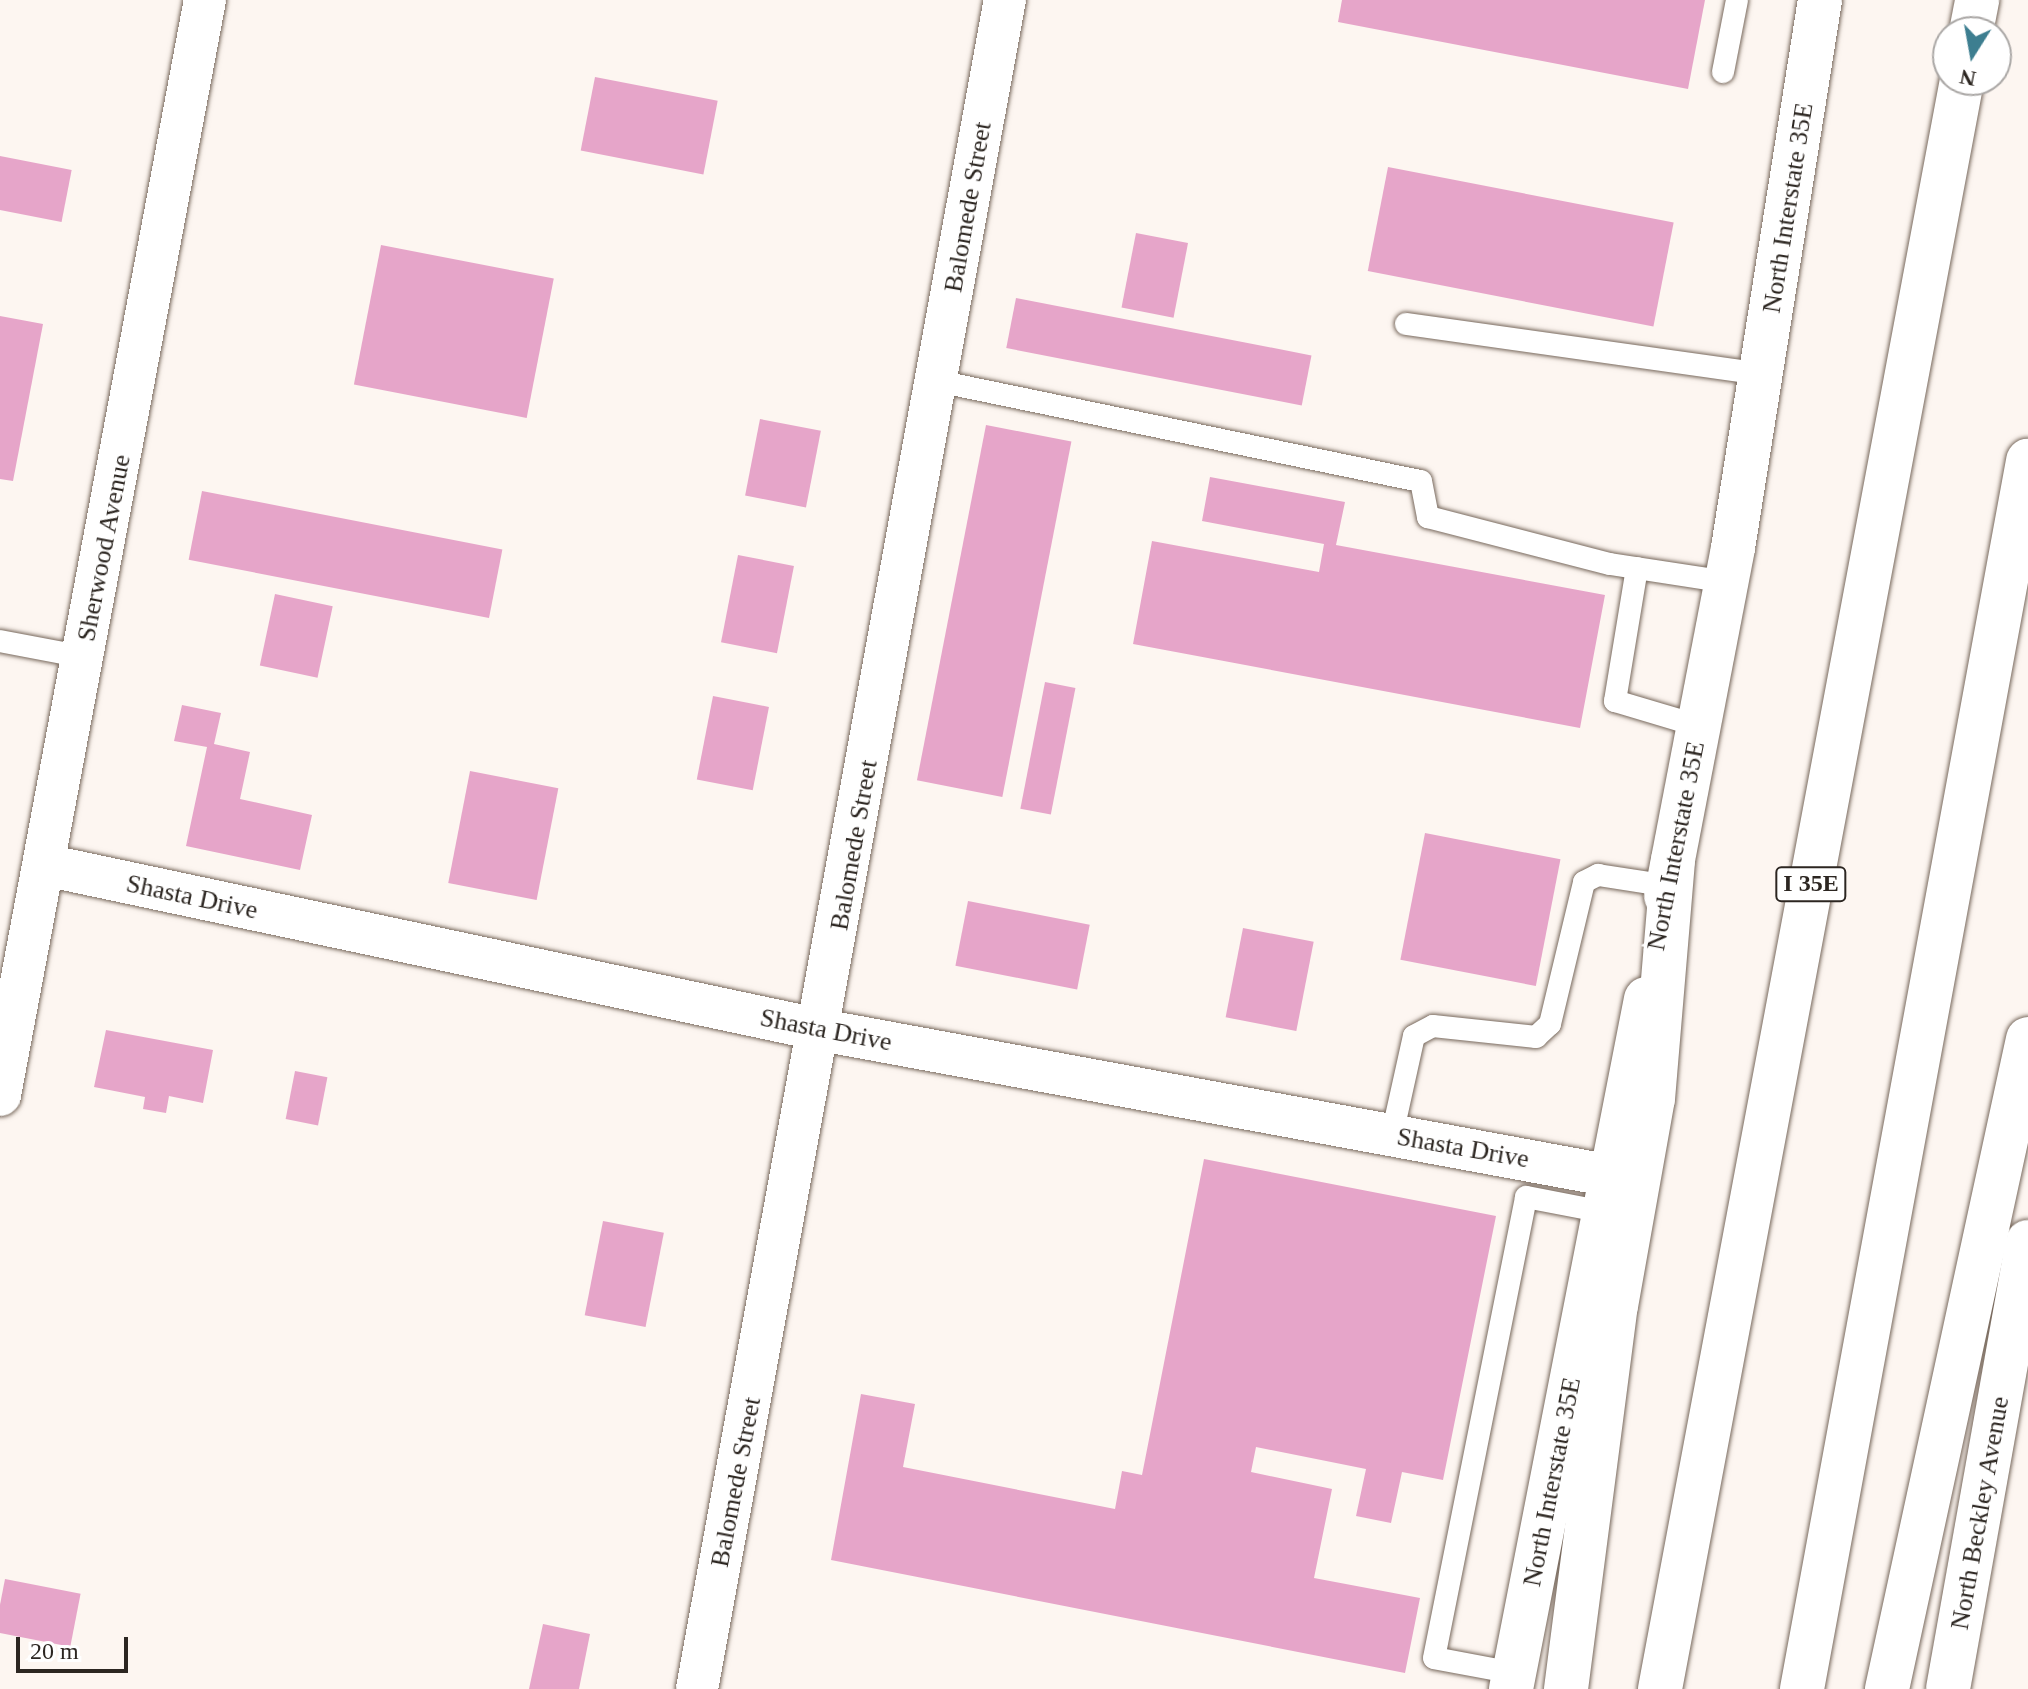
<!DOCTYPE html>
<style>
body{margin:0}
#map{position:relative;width:2028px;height:1689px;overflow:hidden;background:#fdf6f1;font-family:"Times New Roman",serif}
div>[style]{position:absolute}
.building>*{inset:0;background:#e6a5c9;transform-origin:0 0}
.roads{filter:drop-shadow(0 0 2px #78695d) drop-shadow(0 0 2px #78695d)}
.service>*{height:22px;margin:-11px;padding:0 11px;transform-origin:11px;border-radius:11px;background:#fff}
.minor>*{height:42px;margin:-21px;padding:0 21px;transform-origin:21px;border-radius:21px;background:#fff}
.secondary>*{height:44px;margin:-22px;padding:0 22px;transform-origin:22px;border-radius:22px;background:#fff}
.motorway>*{height:44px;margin:-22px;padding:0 22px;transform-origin:22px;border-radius:22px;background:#fff}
span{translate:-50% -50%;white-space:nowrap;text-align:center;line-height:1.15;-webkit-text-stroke:6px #fff;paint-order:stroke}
.shield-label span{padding:2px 6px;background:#fff;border:2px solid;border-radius:6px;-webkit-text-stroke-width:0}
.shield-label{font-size:24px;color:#2c2621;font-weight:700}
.street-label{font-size:26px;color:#2c2621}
.north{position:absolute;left:1932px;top:16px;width:80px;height:80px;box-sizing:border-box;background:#fff;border:2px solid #aba8a6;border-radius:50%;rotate:191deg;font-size:22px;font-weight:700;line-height:32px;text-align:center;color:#2c2621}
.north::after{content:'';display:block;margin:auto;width:28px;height:36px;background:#3d7e90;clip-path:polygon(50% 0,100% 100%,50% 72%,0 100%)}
.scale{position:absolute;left:16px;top:1637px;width:112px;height:36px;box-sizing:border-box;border:4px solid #2c2621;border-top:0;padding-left:10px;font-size:24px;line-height:28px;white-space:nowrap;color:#2c2621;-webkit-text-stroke:6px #fff;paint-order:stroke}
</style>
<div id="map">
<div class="building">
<div style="clip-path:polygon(1342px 0,1705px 0,1688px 89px,1338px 22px)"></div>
<div style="left:595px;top:77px;width:125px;height:75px;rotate:11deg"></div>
<div style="left:0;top:156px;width:73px;height:53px;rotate:11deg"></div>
<div style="left:1388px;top:167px;width:291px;height:106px;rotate:11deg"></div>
<div style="left:1136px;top:233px;width:53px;height:76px;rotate:11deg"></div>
<div style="left:381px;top:245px;width:176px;height:142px;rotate:11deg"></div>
<div style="left:1016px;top:298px;width:301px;height:51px;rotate:11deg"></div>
<div style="clip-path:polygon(0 316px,43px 324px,13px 481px,0 479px)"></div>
<div style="left:760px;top:419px;width:62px;height:78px;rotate:11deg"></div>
<div style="left:986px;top:425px;width:87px;height:362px;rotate:11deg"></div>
<div style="clip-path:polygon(1210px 477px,1345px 502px,1336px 545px,1605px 595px,1580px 728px,1133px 644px,1152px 541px,1319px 572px,1324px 544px,1202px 521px)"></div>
<div style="left:202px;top:491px;width:306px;height:70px;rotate:11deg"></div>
<div style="left:738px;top:555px;width:57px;height:89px;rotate:11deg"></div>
<div style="left:275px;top:594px;width:59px;height:73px;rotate:12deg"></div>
<div style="left:1045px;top:682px;width:31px;height:129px;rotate:11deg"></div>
<div style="left:713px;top:696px;width:57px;height:85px;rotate:11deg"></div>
<div style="clip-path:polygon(182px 705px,221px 713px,214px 744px,250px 752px,240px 799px,312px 815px,300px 870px,186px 846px,207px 747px,174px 741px)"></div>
<div style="left:470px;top:771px;width:90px;height:114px;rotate:11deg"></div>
<div style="left:1425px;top:833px;width:138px;height:129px;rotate:11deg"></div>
<div style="left:968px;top:901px;width:124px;height:66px;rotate:11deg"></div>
<div style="left:1243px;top:928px;width:72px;height:91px;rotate:11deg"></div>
<div style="clip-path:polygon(106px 1030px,213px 1050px,203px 1103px,169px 1096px,166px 1113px,143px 1109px,145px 1097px,94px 1087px)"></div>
<div style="left:295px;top:1071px;width:33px;height:49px;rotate:11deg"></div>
<div style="clip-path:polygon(1204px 1159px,1496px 1216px,1443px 1480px,1402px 1472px,1391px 1523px,1356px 1516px,1366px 1469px,1256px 1447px,1251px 1472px,1332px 1489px,1314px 1578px,1420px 1598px,1405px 1673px,831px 1560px,861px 1394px,915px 1404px,903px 1467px,1115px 1509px,1122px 1471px,1142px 1475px)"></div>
<div style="left:603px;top:1221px;width:62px;height:96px;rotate:11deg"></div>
<div style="left:5px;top:1579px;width:77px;height:54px;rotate:11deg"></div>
<div style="clip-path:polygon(543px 1624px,590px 1634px,579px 1689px,529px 1689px)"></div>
</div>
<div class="roads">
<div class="service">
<div style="left:1723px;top:72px;width:73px;rotate:-79deg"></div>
<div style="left:1406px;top:324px;width:359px;rotate:8deg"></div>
<div style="left:937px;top:381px;width:494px;rotate:11.7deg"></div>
<div style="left:1421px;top:481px;width:37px;rotate:79deg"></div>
<div style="left:1428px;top:517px;width:188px;rotate:14.5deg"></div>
<div style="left:1610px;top:564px;width:118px;rotate:8.7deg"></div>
<div style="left:1637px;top:568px;width:135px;rotate:99.4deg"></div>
<div style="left:1615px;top:701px;width:88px;rotate:16.6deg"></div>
<div style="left:0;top:641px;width:86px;rotate:10.8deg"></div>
<div style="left:1392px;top:1135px;width:101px;rotate:-77.5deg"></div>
<div style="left:1414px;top:1036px;width:21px;rotate:-28deg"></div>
<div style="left:1433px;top:1026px;width:104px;rotate:6.1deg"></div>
<div style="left:1536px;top:1037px;width:19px;rotate:-43deg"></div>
<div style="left:1550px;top:1024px;width:146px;rotate:-76.5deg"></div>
<div style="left:1584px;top:882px;width:16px;rotate:-27deg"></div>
<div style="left:1598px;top:875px;width:71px;rotate:8.9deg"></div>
<div style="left:1514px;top:1673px;width:81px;rotate:-169.4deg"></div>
<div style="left:1434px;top:1658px;width:470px;rotate:-78.7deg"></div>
<div style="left:1526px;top:1197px;width:79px;rotate:10.9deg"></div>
</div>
<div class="minor">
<div style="left:45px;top:865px;width:793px;rotate:12deg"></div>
<div style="left:821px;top:1030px;width:804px;rotate:10.46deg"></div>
<div style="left:0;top:1095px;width:1114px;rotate:-79.4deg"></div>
<div style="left:697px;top:1689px;width:1717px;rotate:-79.67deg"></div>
</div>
<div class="secondary">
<div style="left:1666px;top:896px;width:354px;rotate:-79.1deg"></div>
<div style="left:1733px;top:548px;width:555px;rotate:-80.98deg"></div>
<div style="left:1511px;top:1689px;width:703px;rotate:-78.93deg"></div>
<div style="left:1948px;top:1689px;width:454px;rotate:-79.9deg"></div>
</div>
<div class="motorway">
<div style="left:1971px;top:32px;width:33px;rotate:-79deg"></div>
<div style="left:1566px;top:1689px;width:386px;rotate:-82.6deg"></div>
<div style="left:1616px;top:1306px;width:210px;rotate:-79.9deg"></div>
<div style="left:1653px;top:1099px;width:240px;rotate:-85.2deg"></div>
<div style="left:1660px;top:1689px;width:1637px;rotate:-79.37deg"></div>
<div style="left:1802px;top:1689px;width:1249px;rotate:-79.57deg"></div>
<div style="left:1887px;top:1689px;width:665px;rotate:-77.76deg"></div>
</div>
</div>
<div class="shield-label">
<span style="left:1811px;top:884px">I 35E</span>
</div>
<div class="street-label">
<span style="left:968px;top:207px;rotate:-80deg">Balomede Street</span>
<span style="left:1788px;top:208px;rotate:-81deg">North Interstate 35E</span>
<span style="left:104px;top:548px;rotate:-79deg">Sherwood Avenue</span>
<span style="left:854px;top:845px;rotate:-80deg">Balomede Street</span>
<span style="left:1676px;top:846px;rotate:-79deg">North Interstate 35E</span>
<span style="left:192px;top:897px;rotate:12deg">Shasta Drive</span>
<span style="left:826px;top:1030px;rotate:11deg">Shasta Drive</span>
<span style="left:1463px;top:1148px;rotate:10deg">Shasta Drive</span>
<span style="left:736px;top:1482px;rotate:-79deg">Balomede Street</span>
<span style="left:1552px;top:1482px;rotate:-79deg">North Interstate 35E</span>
<span style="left:1980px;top:1513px;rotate:-80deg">North Beckley Avenue</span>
</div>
<div class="north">N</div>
<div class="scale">20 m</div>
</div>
